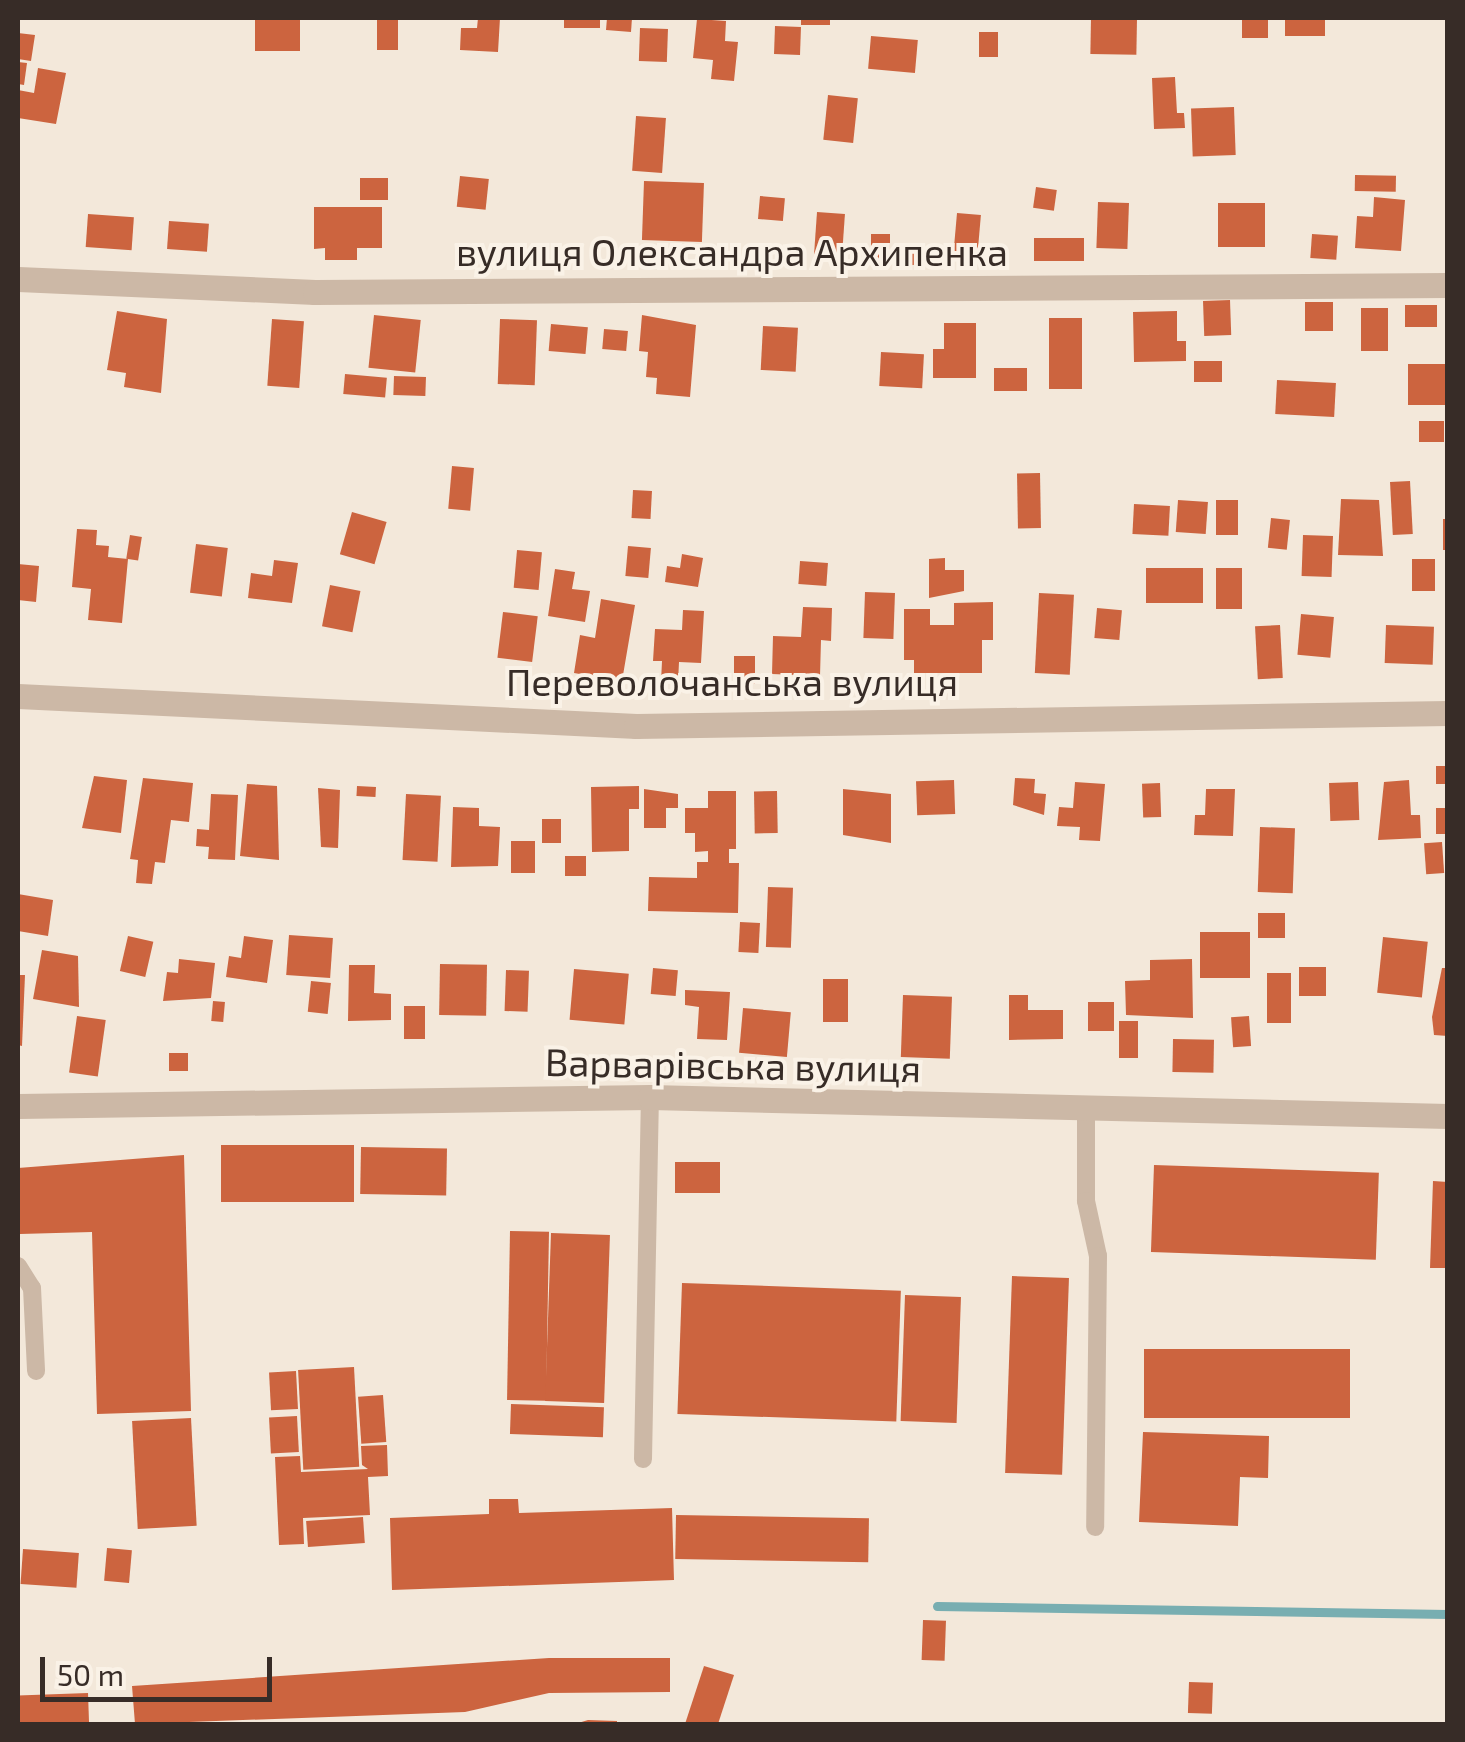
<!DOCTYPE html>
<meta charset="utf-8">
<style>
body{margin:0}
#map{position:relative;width:1465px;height:1742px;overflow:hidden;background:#f3e8da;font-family:"Exo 2",sans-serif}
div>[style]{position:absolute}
.stream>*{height:9px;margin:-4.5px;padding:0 4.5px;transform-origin:4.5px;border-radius:4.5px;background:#78aeb1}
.building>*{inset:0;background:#cc643f;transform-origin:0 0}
.service>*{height:18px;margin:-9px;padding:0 9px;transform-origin:9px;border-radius:9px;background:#ccb8a6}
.minor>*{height:25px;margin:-12.5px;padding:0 12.5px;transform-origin:12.5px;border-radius:12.5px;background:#ccb8a6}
span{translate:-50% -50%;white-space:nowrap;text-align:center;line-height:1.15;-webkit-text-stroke:8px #faf2e7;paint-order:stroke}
.street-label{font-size:38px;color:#372c27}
.frame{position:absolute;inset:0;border:20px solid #372c27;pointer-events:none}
.scale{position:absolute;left:40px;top:1657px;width:232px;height:45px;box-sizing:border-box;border:5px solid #372c27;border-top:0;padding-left:12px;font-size:30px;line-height:35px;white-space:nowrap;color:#372c27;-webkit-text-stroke:8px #faf2e7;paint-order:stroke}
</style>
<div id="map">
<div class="stream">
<div style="left:937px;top:1606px;width:511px;rotate:0.9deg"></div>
</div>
<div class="building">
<div style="left:255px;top:18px;width:45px;height:33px"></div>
<div style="left:377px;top:18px;width:21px;height:32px"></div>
<div style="clip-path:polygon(478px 18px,500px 18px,498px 52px,460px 50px,461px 28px,477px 28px)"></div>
<div style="left:564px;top:18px;width:36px;height:10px"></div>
<div style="clip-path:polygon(607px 18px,632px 18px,631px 32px,606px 30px)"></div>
<div style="left:801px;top:18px;width:29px;height:7px"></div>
<div style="left:1091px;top:18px;width:46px;height:36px;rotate:1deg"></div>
<div style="left:1242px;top:18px;width:26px;height:20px"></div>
<div style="left:1285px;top:18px;width:40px;height:18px"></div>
<div style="clip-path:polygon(697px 19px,726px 21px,725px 41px,738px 42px,734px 81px,711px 79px,713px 60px,693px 58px)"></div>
<div style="left:775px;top:26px;width:26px;height:28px;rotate:2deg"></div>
<div style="left:640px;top:28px;width:28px;height:33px;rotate:2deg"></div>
<div style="left:979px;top:32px;width:19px;height:25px"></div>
<div style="clip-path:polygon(18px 33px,35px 35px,31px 61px,18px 59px)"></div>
<div style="left:871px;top:36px;width:47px;height:33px;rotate:5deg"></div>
<div style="clip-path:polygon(18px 62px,27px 63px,24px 85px,18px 84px)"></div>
<div style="clip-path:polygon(38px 68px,66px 73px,56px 124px,18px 118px,18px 90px,34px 93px)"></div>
<div style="clip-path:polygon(1175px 77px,1177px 113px,1184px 113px,1185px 128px,1154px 129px,1152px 78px)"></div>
<div style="left:828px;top:95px;width:30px;height:45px;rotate:6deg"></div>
<div style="left:1234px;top:107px;width:48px;height:43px;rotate:88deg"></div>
<div style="left:636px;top:116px;width:30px;height:55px;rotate:4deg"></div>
<div style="left:1355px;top:175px;width:41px;height:16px;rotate:1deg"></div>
<div style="left:460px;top:176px;width:29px;height:31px;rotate:6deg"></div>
<div style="left:388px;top:178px;width:22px;height:28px;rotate:90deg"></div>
<div style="left:644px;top:181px;width:60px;height:59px;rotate:2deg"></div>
<div style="left:1036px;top:187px;width:21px;height:21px;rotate:8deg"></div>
<div style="left:760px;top:196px;width:25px;height:23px;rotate:5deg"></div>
<div style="clip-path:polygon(1374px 197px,1405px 200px,1401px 251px,1355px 248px,1357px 216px,1373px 217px)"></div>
<div style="left:1098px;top:202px;width:31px;height:46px;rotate:2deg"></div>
<div style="left:1218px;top:203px;width:47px;height:44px"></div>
<div style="clip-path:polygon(314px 207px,382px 207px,382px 248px,357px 248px,357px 260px,325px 260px,325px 248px,314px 249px)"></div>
<div style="left:817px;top:212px;width:28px;height:47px;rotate:4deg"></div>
<div style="left:957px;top:213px;width:24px;height:39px;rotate:5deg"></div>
<div style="left:88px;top:214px;width:46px;height:33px;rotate:4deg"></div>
<div style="left:169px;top:221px;width:40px;height:28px;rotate:4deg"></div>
<div style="left:871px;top:234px;width:19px;height:30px"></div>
<div style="left:1312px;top:234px;width:26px;height:24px;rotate:4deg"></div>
<div style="left:1034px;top:238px;width:50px;height:23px"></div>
<div style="left:926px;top:251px;width:13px;height:21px;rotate:86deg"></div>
<div style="left:1230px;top:300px;width:35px;height:27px;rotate:88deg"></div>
<div style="left:1333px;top:302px;width:29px;height:28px;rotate:90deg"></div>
<div style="left:1405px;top:305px;width:32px;height:22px"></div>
<div style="left:1361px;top:308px;width:27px;height:43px"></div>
<div style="clip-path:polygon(117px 311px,167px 319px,161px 393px,124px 387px,126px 373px,107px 370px)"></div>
<div style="clip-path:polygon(1177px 311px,1177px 341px,1186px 341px,1186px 361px,1134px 362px,1133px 312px)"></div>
<div style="left:374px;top:315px;width:47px;height:53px;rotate:6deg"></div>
<div style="clip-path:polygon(642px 315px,696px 325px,690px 397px,656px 394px,657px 378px,646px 377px,648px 352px,639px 351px)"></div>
<div style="left:1049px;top:318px;width:33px;height:71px"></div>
<div style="left:272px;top:319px;width:32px;height:67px;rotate:4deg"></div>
<div style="left:500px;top:319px;width:37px;height:65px;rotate:2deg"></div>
<div style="clip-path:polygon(944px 323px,976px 323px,976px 378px,933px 378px,933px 349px,944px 349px)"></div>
<div style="left:551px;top:324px;width:37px;height:27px;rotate:5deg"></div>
<div style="left:763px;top:326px;width:35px;height:44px;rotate:3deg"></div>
<div style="left:604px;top:329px;width:24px;height:20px;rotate:5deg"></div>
<div style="left:881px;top:352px;width:43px;height:34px;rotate:3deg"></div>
<div style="left:1194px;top:361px;width:28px;height:21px"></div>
<div style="left:1408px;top:364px;width:40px;height:41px"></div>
<div style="left:994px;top:368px;width:33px;height:23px"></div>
<div style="left:345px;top:374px;width:42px;height:20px;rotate:5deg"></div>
<div style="left:394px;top:376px;width:32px;height:19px;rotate:2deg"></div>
<div style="left:1277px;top:380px;width:59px;height:34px;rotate:3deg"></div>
<div style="left:1419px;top:421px;width:25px;height:21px"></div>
<div style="left:452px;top:466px;width:22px;height:43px;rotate:5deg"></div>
<div style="left:1040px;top:473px;width:55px;height:23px;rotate:89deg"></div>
<div style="left:1410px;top:481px;width:53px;height:20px;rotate:87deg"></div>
<div style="left:633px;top:490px;width:19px;height:28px;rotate:3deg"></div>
<div style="clip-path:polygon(1341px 499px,1379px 500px,1383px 556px,1338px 555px)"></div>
<div style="left:1178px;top:500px;width:30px;height:32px;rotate:4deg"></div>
<div style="left:1216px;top:500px;width:22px;height:35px"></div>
<div style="left:1134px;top:504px;width:36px;height:30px;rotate:3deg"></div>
<div style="left:352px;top:512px;width:36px;height:44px;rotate:16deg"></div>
<div style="left:1271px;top:518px;width:19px;height:30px;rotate:6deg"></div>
<div style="left:1443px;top:519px;width:5px;height:31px"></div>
<div style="clip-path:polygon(77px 529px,97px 530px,96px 545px,109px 546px,108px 557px,128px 559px,122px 623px,88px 620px,91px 589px,72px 587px)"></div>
<div style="left:130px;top:535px;width:12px;height:24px;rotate:9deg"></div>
<div style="left:1303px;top:535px;width:30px;height:41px;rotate:2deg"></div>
<div style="left:196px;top:544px;width:32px;height:49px;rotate:7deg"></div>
<div style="left:628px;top:546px;width:23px;height:30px;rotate:5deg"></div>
<div style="left:517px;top:550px;width:25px;height:38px;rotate:5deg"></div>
<div style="clip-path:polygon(682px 554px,703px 558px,698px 587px,665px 582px,667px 566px,680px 568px)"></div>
<div style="clip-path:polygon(945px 558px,945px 570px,964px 570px,964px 591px,929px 598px,929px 559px)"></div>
<div style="left:1412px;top:559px;width:23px;height:32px"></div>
<div style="clip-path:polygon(274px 560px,298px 563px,292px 603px,248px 598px,251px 573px,272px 576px)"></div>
<div style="left:800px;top:561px;width:28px;height:23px;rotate:4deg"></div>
<div style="clip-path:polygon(18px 564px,39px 566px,36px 602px,18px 600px)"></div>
<div style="left:1146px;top:568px;width:57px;height:35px"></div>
<div style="left:1216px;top:568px;width:26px;height:41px"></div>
<div style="clip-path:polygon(555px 569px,575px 572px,572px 589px,590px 591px,585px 622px,548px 616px)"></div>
<div style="left:330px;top:585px;width:31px;height:42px;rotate:11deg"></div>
<div style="left:865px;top:592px;width:30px;height:46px;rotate:2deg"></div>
<div style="left:1039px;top:593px;width:35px;height:80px;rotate:3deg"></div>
<div style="clip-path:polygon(601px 599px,635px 605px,622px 681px,574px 673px,580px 635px,595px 638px)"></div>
<div style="clip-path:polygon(993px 602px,993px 640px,982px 640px,982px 673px,914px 673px,914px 660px,904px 660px,904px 609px,930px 609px,930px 625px,954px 625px,954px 603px)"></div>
<div style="clip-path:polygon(803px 607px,832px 608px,831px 641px,821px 640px,820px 676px,772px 674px,773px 636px,801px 637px)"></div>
<div style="left:1097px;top:608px;width:25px;height:30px;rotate:5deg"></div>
<div style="clip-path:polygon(683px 610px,704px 611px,701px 663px,679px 662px,678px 683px,661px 682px,662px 661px,653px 661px,655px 629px,682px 630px)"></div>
<div style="left:503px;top:612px;width:35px;height:46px;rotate:7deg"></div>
<div style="left:1301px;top:614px;width:33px;height:41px;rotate:5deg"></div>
<div style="left:1280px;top:625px;width:53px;height:25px;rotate:87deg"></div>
<div style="left:1386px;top:625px;width:48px;height:38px;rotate:2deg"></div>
<div style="left:734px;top:656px;width:21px;height:28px"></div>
<div style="left:1448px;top:766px;width:18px;height:12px;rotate:90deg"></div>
<div style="clip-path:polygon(94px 776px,127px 780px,121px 833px,82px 828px)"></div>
<div style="clip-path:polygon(143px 778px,193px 783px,189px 822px,171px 820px,165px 863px,155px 862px,152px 884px,136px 883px,138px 860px,130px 859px)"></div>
<div style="clip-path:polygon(1015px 778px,1035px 779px,1034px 793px,1046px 794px,1044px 815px,1013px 805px)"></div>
<div style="left:954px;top:780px;width:34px;height:38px;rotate:88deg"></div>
<div style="clip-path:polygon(1409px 780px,1411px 815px,1420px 815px,1421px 838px,1378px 840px,1384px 782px)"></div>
<div style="clip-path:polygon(1075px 782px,1105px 784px,1100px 841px,1079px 840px,1080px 827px,1057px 826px,1059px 807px,1073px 808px)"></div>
<div style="left:1358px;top:782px;width:38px;height:29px;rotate:88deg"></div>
<div style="left:1160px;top:783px;width:34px;height:18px;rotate:88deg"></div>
<div style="clip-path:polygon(247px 784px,277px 786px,279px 860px,240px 856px)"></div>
<div style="left:357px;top:786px;width:19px;height:10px;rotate:3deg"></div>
<div style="clip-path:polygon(639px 786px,639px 809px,629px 809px,629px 851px,592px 852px,591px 787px)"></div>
<div style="clip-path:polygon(318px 788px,340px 790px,338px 848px,321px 847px)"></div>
<div style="clip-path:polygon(644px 789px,678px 794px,678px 808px,666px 808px,666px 828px,644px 828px)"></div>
<div style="clip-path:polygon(843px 789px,891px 794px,891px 843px,843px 835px)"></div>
<div style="clip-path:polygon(1206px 789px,1235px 789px,1233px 836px,1194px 835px,1195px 815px,1205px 815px)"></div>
<div style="clip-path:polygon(708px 791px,736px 791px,736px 849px,729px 849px,729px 863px,739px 863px,738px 913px,648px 911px,649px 877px,697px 878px,697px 862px,708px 862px,708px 851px,695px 852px,695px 833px,685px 833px,685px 808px,708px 808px)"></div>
<div style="left:777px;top:791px;width:42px;height:23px;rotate:89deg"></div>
<div style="clip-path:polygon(211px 794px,238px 795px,235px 860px,208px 859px,209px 847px,196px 846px,197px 829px,209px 830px)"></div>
<div style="left:406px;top:794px;width:35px;height:66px;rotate:3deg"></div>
<div style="clip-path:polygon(453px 807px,479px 808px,479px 826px,500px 827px,498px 866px,451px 867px)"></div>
<div style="left:1436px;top:808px;width:12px;height:26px"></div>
<div style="left:561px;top:819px;width:24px;height:19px;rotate:90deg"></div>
<div style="left:1260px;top:827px;width:35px;height:65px;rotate:2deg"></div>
<div style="left:511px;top:841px;width:24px;height:32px"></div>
<div style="left:1442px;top:842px;width:31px;height:18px;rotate:86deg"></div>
<div style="left:565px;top:856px;width:21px;height:20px"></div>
<div style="left:768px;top:887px;width:25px;height:60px;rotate:2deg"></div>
<div style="clip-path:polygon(18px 894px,53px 900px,48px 936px,18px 931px)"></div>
<div style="left:1258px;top:913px;width:27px;height:25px"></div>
<div style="left:740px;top:922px;width:20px;height:30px;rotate:3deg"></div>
<div style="left:1250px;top:932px;width:46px;height:50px;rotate:90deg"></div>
<div style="left:289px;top:935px;width:44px;height:40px;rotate:4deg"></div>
<div style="left:128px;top:936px;width:26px;height:36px;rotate:13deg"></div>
<div style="clip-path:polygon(244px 936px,273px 940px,267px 983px,226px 977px,229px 956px,241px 958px)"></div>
<div style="left:1383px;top:937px;width:45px;height:56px;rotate:6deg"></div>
<div style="clip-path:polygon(42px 950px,78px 956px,79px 1007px,33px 999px)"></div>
<div style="clip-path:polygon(179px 959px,215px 963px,211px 998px,163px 1001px,167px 972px,178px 973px)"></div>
<div style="clip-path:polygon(1192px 959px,1193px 1018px,1126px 1015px,1125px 981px,1150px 980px,1150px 960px)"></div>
<div style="left:440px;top:964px;width:47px;height:51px;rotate:1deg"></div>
<div style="clip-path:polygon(349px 965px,375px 965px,374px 993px,391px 994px,391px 1020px,348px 1021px)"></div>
<div style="left:1299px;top:967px;width:27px;height:29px"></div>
<div style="left:653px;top:968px;width:25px;height:26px;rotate:5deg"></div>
<div style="clip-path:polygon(1442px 968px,1448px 968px,1448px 1036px,1434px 1035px,1432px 1017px)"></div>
<div style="left:574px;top:969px;width:55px;height:51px;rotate:5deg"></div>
<div style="left:506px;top:970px;width:23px;height:41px;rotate:2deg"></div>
<div style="left:1267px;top:973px;width:24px;height:50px"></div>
<div style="clip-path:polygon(18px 975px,25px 975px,22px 1046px,18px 1045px)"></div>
<div style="left:823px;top:979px;width:25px;height:43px"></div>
<div style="left:311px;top:981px;width:20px;height:31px;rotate:6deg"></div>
<div style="clip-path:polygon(685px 990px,730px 992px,727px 1040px,697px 1039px,699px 1007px,685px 1005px)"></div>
<div style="left:903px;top:995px;width:49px;height:62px;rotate:2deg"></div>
<div style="clip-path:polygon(1009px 995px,1028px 995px,1028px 1010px,1063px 1010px,1063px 1039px,1009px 1040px)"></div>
<div style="left:213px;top:1001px;width:12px;height:20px;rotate:5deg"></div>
<div style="left:1088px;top:1002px;width:26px;height:29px"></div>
<div style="left:404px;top:1006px;width:21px;height:33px"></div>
<div style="left:743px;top:1008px;width:48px;height:45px;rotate:5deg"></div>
<div style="left:77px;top:1016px;width:29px;height:57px;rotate:8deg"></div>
<div style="left:1249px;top:1016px;width:30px;height:18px;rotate:86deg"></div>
<div style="left:1119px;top:1021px;width:19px;height:37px"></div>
<div style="left:1173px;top:1039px;width:41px;height:33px;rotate:1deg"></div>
<div style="left:169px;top:1053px;width:19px;height:18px"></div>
<div style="left:221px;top:1145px;width:133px;height:57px"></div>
<div style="left:361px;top:1147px;width:86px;height:47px;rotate:1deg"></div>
<div style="clip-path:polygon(184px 1155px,191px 1411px,97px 1414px,92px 1232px,20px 1234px,18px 1168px)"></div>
<div style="left:675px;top:1162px;width:45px;height:31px"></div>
<div style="left:1154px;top:1165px;width:225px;height:87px;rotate:2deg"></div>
<div style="clip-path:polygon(1433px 1181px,1448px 1182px,1448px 1268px,1430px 1268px)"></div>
<div style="left:510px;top:1231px;width:39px;height:169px;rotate:1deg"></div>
<div style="left:551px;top:1233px;width:59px;height:168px;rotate:2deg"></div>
<div style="left:1012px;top:1276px;width:57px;height:197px;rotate:2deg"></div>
<div style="left:682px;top:1283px;width:219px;height:131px;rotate:2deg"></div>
<div style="left:905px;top:1295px;width:56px;height:126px;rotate:2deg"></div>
<div style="left:1144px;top:1349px;width:206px;height:69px"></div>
<div style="left:354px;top:1367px;width:100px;height:56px;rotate:87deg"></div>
<div style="left:296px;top:1371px;width:38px;height:27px;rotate:87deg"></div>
<div style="left:383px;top:1395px;width:47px;height:25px;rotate:86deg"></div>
<div style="left:511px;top:1404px;width:93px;height:30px;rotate:2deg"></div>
<div style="left:297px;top:1416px;width:36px;height:28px;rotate:87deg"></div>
<div style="left:191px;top:1418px;width:108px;height:59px;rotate:87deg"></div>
<div style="clip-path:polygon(1143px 1432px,1269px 1436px,1268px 1478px,1240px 1477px,1238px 1526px,1139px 1522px)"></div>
<div style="clip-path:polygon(387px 1445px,388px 1476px,368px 1477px,370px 1515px,303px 1518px,304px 1544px,279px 1545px,275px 1457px,300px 1456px,301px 1472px,368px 1469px,362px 1465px,361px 1446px)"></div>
<div style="clip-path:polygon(489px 1499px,518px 1499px,519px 1513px,672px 1508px,674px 1580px,392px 1590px,390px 1518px,489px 1514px)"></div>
<div style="left:676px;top:1515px;width:193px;height:44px;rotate:1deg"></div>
<div style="left:363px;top:1517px;width:26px;height:57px;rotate:86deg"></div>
<div style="left:107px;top:1548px;width:25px;height:33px;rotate:5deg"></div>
<div style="left:23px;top:1549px;width:56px;height:35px;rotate:4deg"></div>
<div style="left:923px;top:1620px;width:23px;height:40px;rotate:2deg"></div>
<div style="clip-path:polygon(549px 1658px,670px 1658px,670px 1692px,549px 1693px,465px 1712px,135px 1724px,132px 1686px)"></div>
<div style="clip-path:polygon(704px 1666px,734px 1675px,718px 1724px,685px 1724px)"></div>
<div style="left:1189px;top:1682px;width:24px;height:31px;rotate:2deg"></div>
<div style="left:88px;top:1693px;width:31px;height:70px;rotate:88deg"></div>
<div style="clip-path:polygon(588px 1720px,617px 1721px,617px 1724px,575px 1724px)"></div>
</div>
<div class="service">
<div style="left:1086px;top:1111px;width:90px;rotate:90deg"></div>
<div style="left:1086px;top:1201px;width:56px;rotate:77.7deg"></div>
<div style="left:1098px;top:1256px;width:271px;rotate:90.6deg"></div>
<div style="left:18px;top:1266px;width:26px;rotate:58deg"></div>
<div style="left:32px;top:1288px;width:83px;rotate:87.2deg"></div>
<div style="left:643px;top:1459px;width:362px;rotate:-88.9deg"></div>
</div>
<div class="minor">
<div style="left:18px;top:279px;width:297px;rotate:2.5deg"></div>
<div style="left:315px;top:292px;width:1133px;rotate:-0.35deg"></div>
<div style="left:18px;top:696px;width:619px;rotate:2.78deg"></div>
<div style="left:636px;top:726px;width:812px;rotate:-0.92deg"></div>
<div style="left:18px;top:1106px;width:632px;rotate:-0.82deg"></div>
<div style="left:650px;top:1097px;width:798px;rotate:1.36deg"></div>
</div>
<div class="street-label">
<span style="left:732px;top:252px">вулиця Олександра Архипенка</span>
<span style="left:732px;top:682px">Переволочанська вулиця</span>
<span style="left:733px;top:1065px;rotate:1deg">Варварівська вулиця</span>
</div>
<div class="frame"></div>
<div class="scale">50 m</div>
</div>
